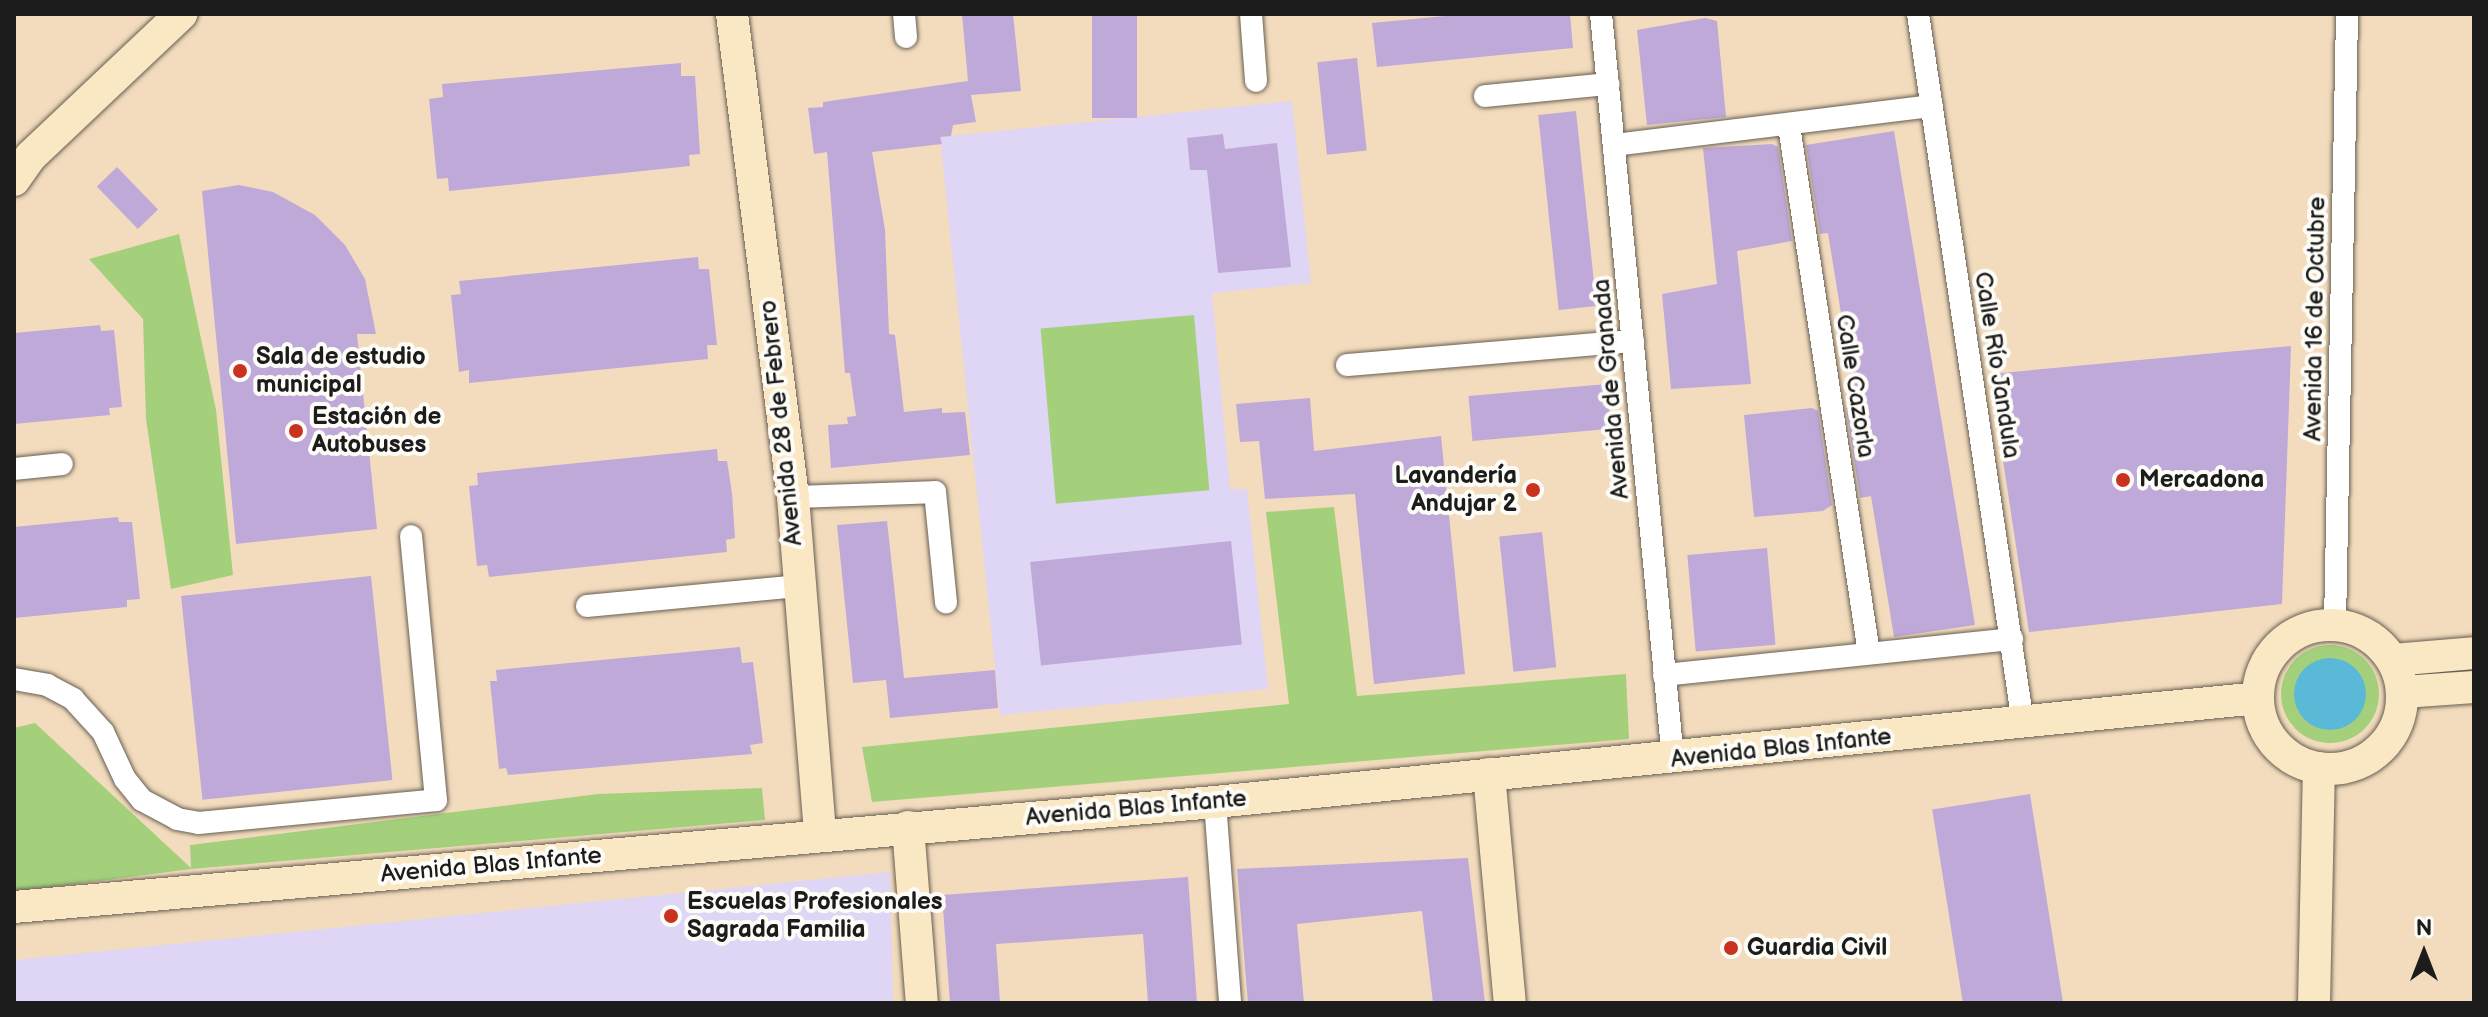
<!DOCTYPE html>
<meta charset="utf-8">
<style>
body{margin:0}
#map{position:relative;width:2488px;height:1017px;overflow:hidden;background:#f3dcbd;font-family:"Balsamiq Sans",sans-serif}
div>[style]{position:absolute}
.built>*{inset:0;background:#dfd5f5}
.green>*{inset:0;background:#a4d07c;transform-origin:0 0}
.round{border-radius:50%}
.water>*{inset:0;background:#59b9d7}
.building>*{inset:0;background:#bfa9d8;transform-origin:0 0}
.roads{filter:drop-shadow(0 0 2px #675f54) drop-shadow(0 0 2px #675f54)}
.street>*{height:22px;margin:-11px;padding:0 11px;transform-origin:11px;border-radius:11px;background:#fff}
.secondary>*{height:32px;margin:-16px;padding:0 16px;transform-origin:16px;border-radius:16px;background:#fae7c3}
.secondary>.ring{margin:-16px;padding:0;box-sizing:content-box;background:none;border:32px solid #fae7c3;border-radius:50%}
.dots>*{width:22px;height:22px;translate:-50% -50%;box-sizing:border-box;border:4px solid #fdfcf7;border-radius:50%}
span{translate:-50% -50%;white-space:nowrap;text-align:center;line-height:1.15;-webkit-text-stroke:8px #fdfcf7;paint-order:stroke}
.street-label{font-size:24px;color:#1c1c1c}
.poi-label{font-size:24px;color:#1c1c1c;font-weight:700}
.left{translate:0 -50%;text-align:left}
.right{translate:-100% -50%;text-align:right}
.frame{position:absolute;inset:0;border:16px solid #1c1c1c;pointer-events:none}
.north{position:absolute;left:2384px;top:913px;width:80px;height:80px;-webkit-text-stroke:6px #fdfcf7;paint-order:stroke;rotate:0deg;font-size:22px;font-weight:700;line-height:32px;text-align:center;color:#1c1c1c}
.north::after{content:'';display:block;margin:auto;width:28px;height:36px;background:#1c1c1c;clip-path:polygon(50% 0,100% 100%,50% 72%,0 100%)}
</style>
<div id="map">
<div class="built">
<div style="clip-path:polygon(1292px 101px,1311px 283px,1212px 293px,1230px 489px,1247px 489px,1268px 689px,1000px 715px,940px 137px)"></div>
<div style="clip-path:polygon(890px 872px,893px 1003px,14px 1003px,14px 960px)"></div>
</div>
<div class="green">
<div style="clip-path:polygon(179px 234px,216px 410px,233px 575px,171px 589px,146px 419px,143px 319px,89px 259px)"></div>
<div style="left:1194px;top:315px;width:176px;height:154px;rotate:85deg"></div>
<div style="clip-path:polygon(1334px 507px,1357px 696px,1626px 674px,1629px 739px,872px 802px,862px 747px,1289px 704px,1266px 512px)"></div>
<div class="round" style="left:2281px;top:645px;width:98px;height:98px"></div>
<div style="clip-path:polygon(35px 723px,191px 868px,190px 845px,598px 794px,762px 788px,765px 820px,191px 869px,14px 892px,14px 728px)"></div>
</div>
<div class="water">
<div class="round" style="left:2294px;top:658px;width:72px;height:72px"></div>
</div>
<div class="building">
<div style="clip-path:polygon(962px 14px,1013px 14px,1021px 91px,971px 95px,976px 122px,953px 125px,951px 136px,940px 137px,942px 144px,872px 152px,885px 230px,889px 334px,895px 335px,904px 412px,942px 408px,942px 413px,965px 412px,970px 455px,831px 468px,828px 425px,848px 424px,847px 417px,856px 416px,850px 373px,845px 373px,827px 152px,814px 154px,808px 108px,823px 107px,823px 102px,968px 81px)"></div>
<div style="left:1092px;top:14px;width:45px;height:104px"></div>
<div style="clip-path:polygon(1466px 14px,1570px 14px,1573px 48px,1377px 67px,1372px 23px)"></div>
<div style="clip-path:polygon(1705px 18px,1717px 21px,1726px 117px,1647px 125px,1637px 30px)"></div>
<div style="left:1357px;top:58px;width:93px;height:40px;rotate:84deg"></div>
<div style="clip-path:polygon(681px 63px,681px 76px,695px 76px,700px 154px,689px 155px,690px 166px,449px 191px,448px 178px,437px 179px,429px 99px,443px 97px,442px 84px)"></div>
<div style="left:1576px;top:111px;width:196px;height:38px;rotate:84deg"></div>
<div style="clip-path:polygon(1894px 131px,1975px 625px,1894px 637px,1871px 496px,1860px 498px,1846px 408px,1856px 406px,1828px 233px,1820px 234px,1806px 145px)"></div>
<div style="clip-path:polygon(1223px 134px,1225px 149px,1277px 143px,1291px 267px,1218px 273px,1207px 170px,1190px 170px,1187px 138px)"></div>
<div style="clip-path:polygon(1772px 144px,1778px 147px,1792px 241px,1737px 251px,1751px 384px,1671px 389px,1662px 294px,1717px 284px,1703px 148px)"></div>
<div style="left:117px;top:167px;width:59px;height:28px;rotate:46deg"></div>
<div style="clip-path:polygon(239px 185px,273px 192px,315px 215px,345px 245px,365px 279px,376px 334px,357px 334px,377px 529px,236px 544px,202px 191px)"></div>
<div style="clip-path:polygon(698px 257px,699px 269px,709px 269px,717px 345px,707px 345px,708px 359px,469px 383px,469px 370px,459px 372px,451px 295px,461px 294px,459px 281px)"></div>
<div style="clip-path:polygon(100px 325px,101px 331px,114px 330px,122px 407px,109px 408px,110px 415px,14px 424px,14px 333px)"></div>
<div style="clip-path:polygon(2291px 346px,2282px 604px,2029px 632px,1990px 374px)"></div>
<div style="left:1607px;top:384px;width:45px;height:139px;rotate:85deg"></div>
<div style="clip-path:polygon(1310px 398px,1314px 451px,1441px 436px,1465px 674px,1374px 684px,1355px 494px,1265px 499px,1259px 441px,1240px 442px,1236px 404px)"></div>
<div style="clip-path:polygon(1812px 408px,1818px 411px,1832px 505px,1823px 511px,1754px 517px,1744px 415px)"></div>
<div style="clip-path:polygon(717px 449px,718px 461px,727px 461px,732px 493px,735px 538px,726px 540px,727px 552px,489px 577px,487px 565px,477px 566px,469px 486px,478px 485px,477px 473px)"></div>
<div style="clip-path:polygon(118px 517px,119px 522px,132px 522px,140px 599px,127px 600px,127px 607px,14px 618px,14px 527px)"></div>
<div style="clip-path:polygon(887px 521px,904px 678px,995px 670px,998px 708px,890px 718px,886px 680px,853px 683px,837px 525px)"></div>
<div style="left:1542px;top:532px;width:136px;height:43px;rotate:84deg"></div>
<div style="left:1231px;top:541px;width:104px;height:202px;rotate:84deg"></div>
<div style="left:1767px;top:548px;width:97px;height:80px;rotate:85deg"></div>
<div style="left:371px;top:576px;width:205px;height:191px;rotate:84deg"></div>
<div style="clip-path:polygon(740px 647px,742px 663px,753px 662px,763px 743px,750px 745px,752px 754px,508px 775px,506px 768px,499px 769px,490px 681px,497px 681px,496px 670px)"></div>
<div style="left:2030px;top:794px;width:212px;height:99px;rotate:81deg"></div>
<div style="clip-path:polygon(1468px 858px,1485px 1003px,1433px 1003px,1422px 911px,1297px 924px,1304px 1003px,1248px 1003px,1237px 869px)"></div>
<div style="clip-path:polygon(1188px 877px,1197px 1003px,1148px 1003px,1143px 934px,996px 944px,1000px 1003px,950px 1003px,942px 895px)"></div>
</div>
<div class="roads">
<div class="street">
<div style="left:904px;top:14px;width:23px;rotate:85deg"></div>
<div style="left:1251px;top:14px;width:67px;rotate:85.7deg"></div>
<div style="left:1601px;top:14px;width:748px;rotate:84.48deg"></div>
<div style="left:1918px;top:14px;width:717px;rotate:81.58deg"></div>
<div style="left:1485px;top:96px;width:124px;rotate:-5.6deg"></div>
<div style="left:1789px;top:126px;width:533px;rotate:81.37deg"></div>
<div style="left:1614px;top:145px;width:320px;rotate:-7deg"></div>
<div style="left:1347px;top:365px;width:287px;rotate:-4.8deg"></div>
<div style="left:14px;top:469px;width:48px;rotate:-5.9deg"></div>
<div style="left:793px;top:497px;width:142px;rotate:-2deg"></div>
<div style="left:935px;top:492px;width:111px;rotate:84.3deg"></div>
<div style="left:587px;top:606px;width:211px;rotate:-5.4deg"></div>
<div style="left:2335px;top:624px;width:610px;rotate:-88.87deg"></div>
<div style="left:1664px;top:675px;width:350px;rotate:-5.9deg"></div>
<div style="left:14px;top:679px;width:34px;rotate:10deg"></div>
<div style="left:47px;top:685px;width:30px;rotate:28deg"></div>
<div style="left:73px;top:699px;width:45px;rotate:47.7deg"></div>
<div style="left:103px;top:732px;width:52px;rotate:64.9deg"></div>
<div style="left:125px;top:779px;width:27px;rotate:51deg"></div>
<div style="left:142px;top:800px;width:40px;rotate:28deg"></div>
<div style="left:177px;top:819px;width:22px;rotate:10deg"></div>
<div style="left:199px;top:823px;width:238px;rotate:-5.5deg"></div>
<div style="left:436px;top:800px;width:265px;rotate:-95.4deg"></div>
<div style="left:1215px;top:802px;width:202px;rotate:85.7deg"></div>
</div>
<div class="secondary">
<div style="left:732px;top:14px;width:487px;rotate:82.8deg"></div>
<div style="left:793px;top:497px;width:338px;rotate:85.4deg"></div>
<div style="left:14px;top:180px;width:29px;rotate:-55deg"></div>
<div style="left:31px;top:156px;width:207px;rotate:-43.4deg"></div>
<div class="ring" style="left:2258px;top:625px;width:112px;height:112px"></div>
<div style="left:2393px;top:660px;width:81px;rotate:-4.9deg"></div>
<div style="left:2403px;top:692px;width:71px;rotate:-4deg"></div>
<div style="left:1489px;top:774px;width:230px;rotate:84.8deg"></div>
<div style="left:908px;top:827px;width:177px;rotate:85.5deg"></div>
<div style="left:14px;top:907px;width:1206px;rotate:-5deg"></div>
<div style="left:1215px;top:802px;width:1048px;rotate:-5.69deg"></div>
<div style="left:2314px;top:1003px;width:235px;rotate:-88.8deg"></div>
</div>
</div>
<div class="dots">
<div style="left:240px;top:371px;background:#c8321e"></div>
<div style="left:296px;top:431px;background:#c8321e"></div>
<div style="left:2123px;top:480px;background:#c8321e"></div>
<div style="left:1533px;top:490px;background:#c8321e"></div>
<div style="left:671px;top:916px;background:#c8321e"></div>
<div style="left:1731px;top:948px;background:#c8321e"></div>
</div>
<div class="street-label">
<span style="left:2315px;top:319px;rotate:-89deg">Avenida 16 de Octubre</span>
<span style="left:1997px;top:365px;rotate:81deg">Calle Río Jandula</span>
<span style="left:1855px;top:386px;rotate:81deg">Calle Cazorla</span>
<span style="left:1611px;top:389px;rotate:-95deg">Avenida de Granada</span>
<span style="left:781px;top:423px;rotate:-96deg">Avenida 28 de Febrero</span>
<span style="left:1781px;top:748px;rotate:-6deg">Avenida Blas Infante</span>
<span style="left:1136px;top:808px;rotate:-5deg">Avenida Blas Infante</span>
<span style="left:491px;top:865px;rotate:-5deg">Avenida Blas Infante</span>
</div>
<div class="poi-label">
<span class="left" style="left:256px;top:371px">Sala de estudio<br>municipal</span>
<span class="left" style="left:312px;top:431px">Estación de<br>Autobuses</span>
<span class="right" style="left:1517px;top:490px">Lavandería<br>Andujar 2</span>
<span class="left" style="left:2139px;top:480px">Mercadona</span>
<span class="left" style="left:687px;top:916px">Escuelas Profesionales<br>Sagrada Familia</span>
<span class="left" style="left:1747px;top:948px">Guardia Civil</span>
</div>
<div class="frame"></div>
<div class="north">N</div>
</div>
